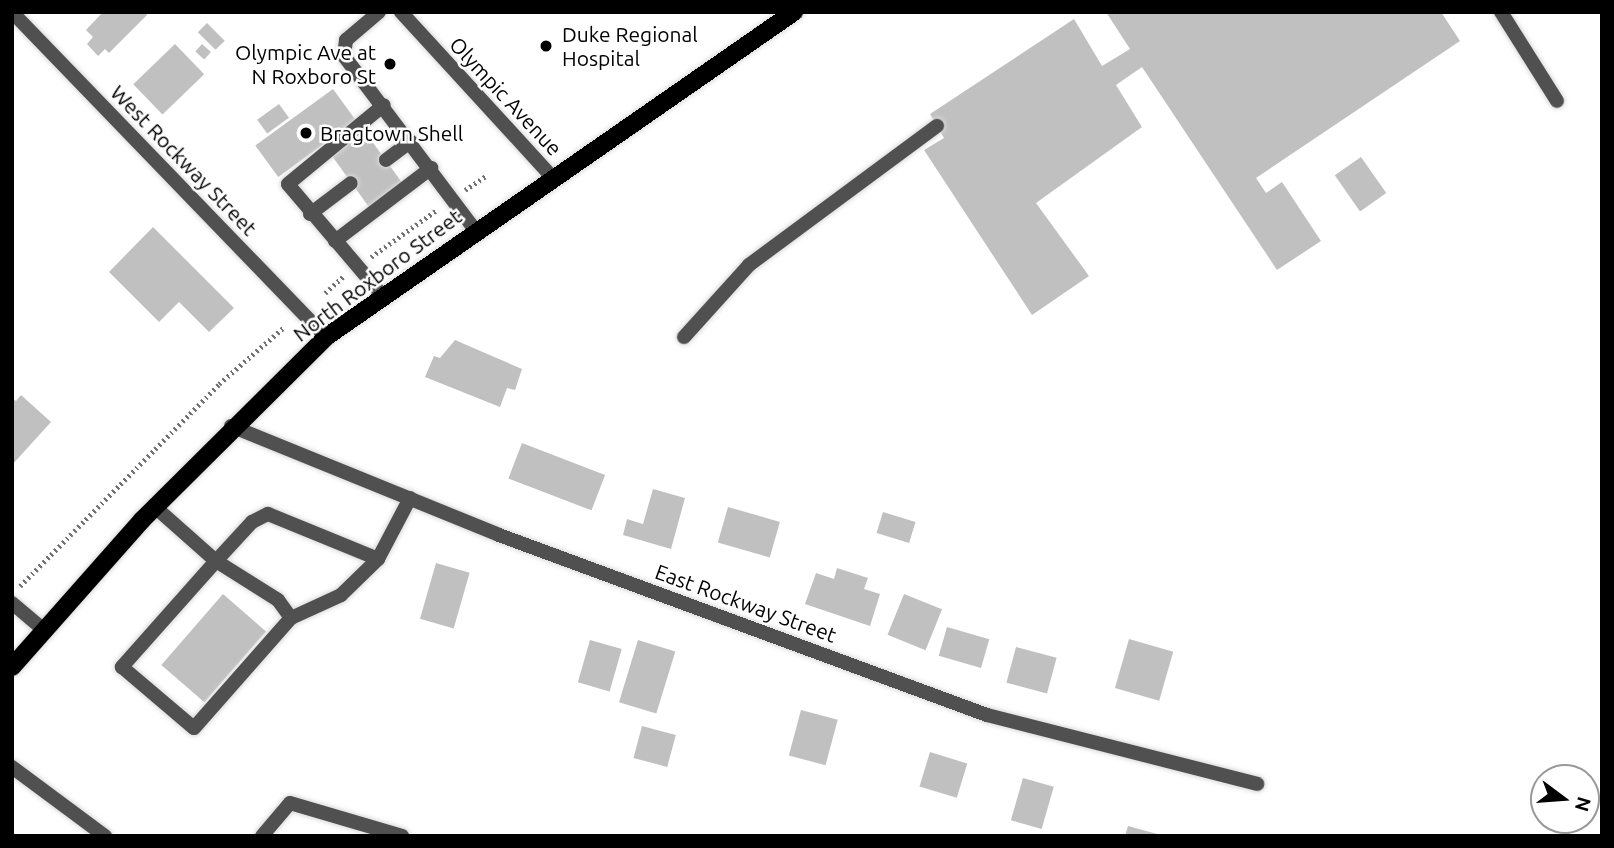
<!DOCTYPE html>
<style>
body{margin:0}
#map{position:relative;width:1614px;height:848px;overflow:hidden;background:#fff;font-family:Ubuntu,sans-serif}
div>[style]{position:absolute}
.building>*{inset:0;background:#c0c0c0;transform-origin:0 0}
.path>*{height:4.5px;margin-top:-2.25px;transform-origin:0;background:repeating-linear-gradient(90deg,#727272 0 2px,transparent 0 5.5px)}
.roads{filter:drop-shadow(0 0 2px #dbdbdb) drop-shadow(0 0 2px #dbdbdb)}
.service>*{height:14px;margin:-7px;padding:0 7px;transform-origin:7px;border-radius:7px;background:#505050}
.minor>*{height:14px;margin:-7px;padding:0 7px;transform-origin:7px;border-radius:7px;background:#505050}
.tertiary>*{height:14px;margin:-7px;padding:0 7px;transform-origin:7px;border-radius:7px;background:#505050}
.primary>*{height:18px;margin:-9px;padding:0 9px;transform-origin:9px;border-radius:9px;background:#000}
.dots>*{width:19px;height:19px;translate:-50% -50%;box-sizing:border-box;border:4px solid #fff;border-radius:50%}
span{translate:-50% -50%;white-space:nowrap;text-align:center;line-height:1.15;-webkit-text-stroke:5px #fff;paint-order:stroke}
.poi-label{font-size:21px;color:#000}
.left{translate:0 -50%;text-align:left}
.right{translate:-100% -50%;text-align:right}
.street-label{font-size:21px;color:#000}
.frame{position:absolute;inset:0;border:14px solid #000;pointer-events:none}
.north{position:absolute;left:1530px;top:764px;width:70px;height:70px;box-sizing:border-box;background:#fff;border:2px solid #999;border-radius:50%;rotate:106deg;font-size:19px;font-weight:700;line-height:28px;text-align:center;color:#000}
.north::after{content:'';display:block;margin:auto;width:24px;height:32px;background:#000;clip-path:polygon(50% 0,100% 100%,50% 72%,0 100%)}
</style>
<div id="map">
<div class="building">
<div style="clip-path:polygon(103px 12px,145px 12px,147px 15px,109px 53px,105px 49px,98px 56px,87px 44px,93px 37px,86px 30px)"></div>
<div style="clip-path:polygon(1106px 12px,1441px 12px,1460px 41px,1256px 178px,1266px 193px,1282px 182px,1321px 241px,1277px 270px,1142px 67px,1116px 85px,1142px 127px,1036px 203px,1089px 276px,1032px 315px,924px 150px,944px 138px,930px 114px,1074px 19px,1102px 66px,1130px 49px)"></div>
<div style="left:207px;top:23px;width:25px;height:13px;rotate:45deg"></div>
<div style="left:175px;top:44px;width:42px;height:58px;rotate:46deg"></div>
<div style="left:202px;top:44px;width:12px;height:10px;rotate:42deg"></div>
<div style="left:333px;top:89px;width:39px;height:96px;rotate:54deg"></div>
<div style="left:279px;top:104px;width:17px;height:27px;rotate:54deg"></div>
<div style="left:363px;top:129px;width:69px;height:41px;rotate:54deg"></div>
<div style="left:1361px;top:157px;width:44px;height:32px;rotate:55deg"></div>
<div style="clip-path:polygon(153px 227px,234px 308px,209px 332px,179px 302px,159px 322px,109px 272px)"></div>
<div style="clip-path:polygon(455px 340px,522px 369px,515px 390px,507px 388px,500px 407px,425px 377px,434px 356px,440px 358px)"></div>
<div style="clip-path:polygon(21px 395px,51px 422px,12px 465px,12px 398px,16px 401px)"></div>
<div style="left:522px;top:443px;width:89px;height:38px;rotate:21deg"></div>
<div style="clip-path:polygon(653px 489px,685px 498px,671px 549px,623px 535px,627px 519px,643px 524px)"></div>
<div style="left:728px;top:507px;width:54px;height:37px;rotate:16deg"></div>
<div style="left:883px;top:512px;width:34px;height:22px;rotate:17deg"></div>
<div style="left:436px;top:563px;width:35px;height:58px;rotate:16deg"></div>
<div style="clip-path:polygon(837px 568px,868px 578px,864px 589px,880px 594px,870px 626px,805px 604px,816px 573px,834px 579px)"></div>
<div style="left:223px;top:594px;width:57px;height:94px;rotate:41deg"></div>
<div style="left:904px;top:594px;width:41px;height:44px;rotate:22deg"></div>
<div style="left:947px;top:627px;width:44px;height:30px;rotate:16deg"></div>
<div style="left:1129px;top:639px;width:46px;height:51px;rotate:16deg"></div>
<div style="left:590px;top:640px;width:33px;height:44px;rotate:16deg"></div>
<div style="left:638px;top:640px;width:39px;height:65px;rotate:17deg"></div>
<div style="left:1016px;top:647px;width:42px;height:37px;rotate:15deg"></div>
<div style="left:801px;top:710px;width:38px;height:47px;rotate:15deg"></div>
<div style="left:642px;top:726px;width:35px;height:33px;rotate:15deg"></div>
<div style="left:930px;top:752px;width:39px;height:36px;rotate:17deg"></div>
<div style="left:1023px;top:778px;width:32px;height:44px;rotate:16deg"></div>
<div style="clip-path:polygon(1128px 826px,1161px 835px,1161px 836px,1125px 836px)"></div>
</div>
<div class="path">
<div style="left:465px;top:190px;width:27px;rotate:-34deg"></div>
<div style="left:371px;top:257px;width:82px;rotate:-35.6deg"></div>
<div style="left:325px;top:293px;width:25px;rotate:-42deg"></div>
<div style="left:20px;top:586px;width:284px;rotate:-45.4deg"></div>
<div style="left:219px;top:384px;width:86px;rotate:-41.2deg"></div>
</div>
<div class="roads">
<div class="service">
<div style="left:379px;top:12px;width:43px;rotate:139.7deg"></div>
<div style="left:346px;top:40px;width:16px;rotate:97deg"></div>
<div style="left:344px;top:56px;width:218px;rotate:53deg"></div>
<div style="left:1501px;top:12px;width:105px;rotate:57.8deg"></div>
<div style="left:386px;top:160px;width:31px;rotate:-37deg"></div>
<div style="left:310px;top:214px;width:51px;rotate:-37.1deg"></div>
<div style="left:335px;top:241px;width:121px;rotate:-37.2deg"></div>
<div style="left:382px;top:295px;width:145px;rotate:-130.3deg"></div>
<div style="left:288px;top:184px;width:124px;rotate:-39.5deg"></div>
<div style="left:684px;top:337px;width:97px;rotate:-47.9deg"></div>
<div style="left:749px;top:265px;width:234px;rotate:-36.5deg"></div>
<div style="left:155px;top:507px;width:81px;rotate:41.5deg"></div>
<div style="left:216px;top:561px;width:53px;rotate:-47.3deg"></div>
<div style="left:252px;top:522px;width:18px;rotate:-27deg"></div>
<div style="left:268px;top:514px;width:119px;rotate:22.2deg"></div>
<div style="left:378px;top:559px;width:69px;rotate:-62.3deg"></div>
<div style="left:12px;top:603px;width:42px;rotate:40.2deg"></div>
<div style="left:291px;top:618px;width:22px;rotate:-126deg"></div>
<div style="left:278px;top:600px;width:73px;rotate:-147.8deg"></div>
<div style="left:216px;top:561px;width:142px;rotate:131.6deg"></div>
<div style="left:122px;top:667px;width:94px;rotate:40.3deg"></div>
<div style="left:194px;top:728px;width:147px;rotate:-48.6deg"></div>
<div style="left:291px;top:618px;width:55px;rotate:-24.7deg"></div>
<div style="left:341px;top:595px;width:52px;rotate:-44.2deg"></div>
<div style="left:12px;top:767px;width:116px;rotate:36.6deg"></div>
<div style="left:262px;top:836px;width:43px;rotate:-49.7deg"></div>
<div style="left:290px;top:803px;width:117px;rotate:16.4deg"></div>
</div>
<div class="minor">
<div style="left:12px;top:12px;width:452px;rotate:46deg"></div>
<div style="left:231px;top:426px;width:289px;rotate:22.1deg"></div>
<div style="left:499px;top:535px;width:520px;rotate:20.25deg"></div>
<div style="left:987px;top:715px;width:279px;rotate:14.3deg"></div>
</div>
<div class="tertiary">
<div style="left:401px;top:12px;width:224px;rotate:47.5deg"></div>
</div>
<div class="primary">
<div style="left:12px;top:667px;width:196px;rotate:-48.5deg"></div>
<div style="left:142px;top:520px;width:260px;rotate:-44.8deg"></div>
<div style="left:326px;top:337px;width:570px;rotate:-34.78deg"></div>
</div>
</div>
<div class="dots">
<div style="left:546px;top:46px;background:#000"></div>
<div style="left:390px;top:64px;background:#000"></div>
<div style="left:306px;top:133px;background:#000"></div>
</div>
<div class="poi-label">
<span class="left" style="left:562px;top:46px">Duke Regional<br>Hospital</span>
<span class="right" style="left:376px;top:64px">Olympic Ave at<br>N Roxboro St</span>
<span class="left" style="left:320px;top:133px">Bragtown Shell</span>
</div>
<div class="street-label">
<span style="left:506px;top:96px;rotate:47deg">Olympic Avenue</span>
<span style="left:184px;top:160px;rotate:46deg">West Rockway Street</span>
<span style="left:377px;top:275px;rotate:-37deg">North Roxboro Street</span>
<span style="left:746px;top:603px;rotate:20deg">East Rockway Street</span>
</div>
<div class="frame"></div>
<div class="north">N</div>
</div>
